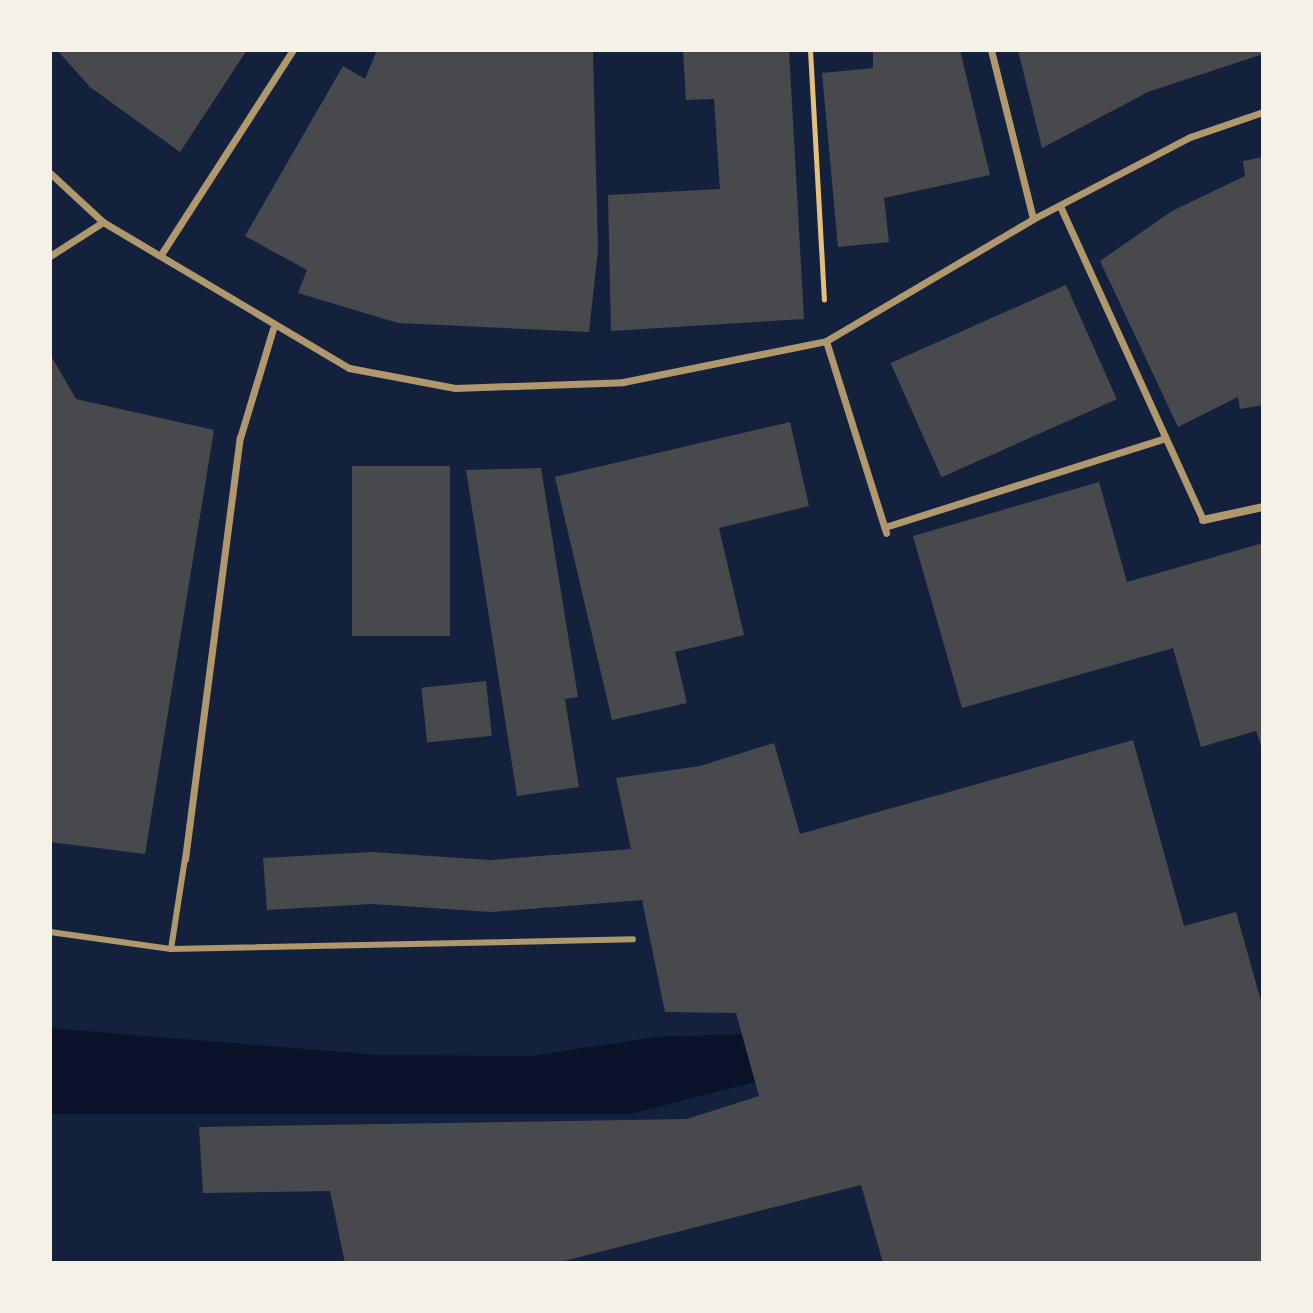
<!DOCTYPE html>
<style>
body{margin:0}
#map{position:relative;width:1313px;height:1313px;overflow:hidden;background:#14213d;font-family:Raleway,sans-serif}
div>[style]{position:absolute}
.water>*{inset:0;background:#0b132b}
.building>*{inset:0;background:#48494c;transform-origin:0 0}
.path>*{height:5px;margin:-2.5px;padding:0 2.5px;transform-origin:2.5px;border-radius:2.5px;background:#e5c07b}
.service>*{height:6px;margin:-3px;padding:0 3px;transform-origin:3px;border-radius:3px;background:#b1986c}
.pedestrian>*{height:7px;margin:-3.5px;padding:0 3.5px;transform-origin:3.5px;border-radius:3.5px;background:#b1986c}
.minor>*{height:8px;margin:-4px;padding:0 4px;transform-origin:4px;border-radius:4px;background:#b1986c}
span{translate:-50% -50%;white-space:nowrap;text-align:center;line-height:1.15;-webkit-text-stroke:6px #f6f1e7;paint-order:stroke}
.frame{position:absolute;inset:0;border:52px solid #f6f1e7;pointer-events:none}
</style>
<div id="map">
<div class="water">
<div style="clip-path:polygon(50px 1028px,377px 1055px,532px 1056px,654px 1037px,742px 1034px,755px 1082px,631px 1114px,50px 1114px)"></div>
</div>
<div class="building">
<div style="clip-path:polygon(57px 50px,247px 50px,180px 152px,90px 87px)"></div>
<div style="clip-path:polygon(377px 50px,593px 50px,598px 250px,589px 332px,398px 323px,298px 293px,307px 270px,245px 236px,343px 66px,365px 79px)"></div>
<div style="clip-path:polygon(683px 50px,789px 50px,804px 319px,611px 331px,608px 195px,720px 189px,714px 99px,686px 100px)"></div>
<div style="clip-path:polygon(873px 50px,960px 50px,990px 175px,884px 198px,889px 242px,838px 247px,822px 73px,873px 68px)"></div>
<div style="clip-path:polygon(1018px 50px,1263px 50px,1263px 54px,1148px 92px,1042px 148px)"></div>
<div style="clip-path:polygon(1263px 157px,1263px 405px,1240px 409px,1238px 397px,1178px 427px,1100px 261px,1172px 211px,1245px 176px,1243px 161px)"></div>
<div style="left:1066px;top:285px;width:125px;height:192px;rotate:66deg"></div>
<div style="clip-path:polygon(50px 354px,76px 399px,214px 430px,145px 854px,50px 842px)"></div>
<div style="clip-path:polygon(790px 422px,809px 506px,719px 528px,744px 635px,675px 652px,687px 703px,612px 720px,555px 477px)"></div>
<div style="left:450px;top:466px;width:170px;height:98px;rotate:90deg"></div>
<div style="clip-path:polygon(541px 468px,578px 697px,565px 699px,579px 787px,517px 796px,466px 470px)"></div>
<div style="clip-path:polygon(1099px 482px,1127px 582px,1263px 543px,1263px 751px,1256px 731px,1201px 747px,1173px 648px,962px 708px,913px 536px)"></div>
<div style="left:486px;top:681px;width:55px;height:65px;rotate:84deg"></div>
<div style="clip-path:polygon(1133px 740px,1184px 926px,1236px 912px,1263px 1008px,1263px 1263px,883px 1263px,861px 1185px,556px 1263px,345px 1263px,330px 1191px,203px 1193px,199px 1127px,687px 1119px,759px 1096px,736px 1013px,665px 1012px,642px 900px,491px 912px,372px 904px,267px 910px,263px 858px,372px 852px,490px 860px,631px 849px,616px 778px,700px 766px,774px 743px,800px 834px)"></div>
</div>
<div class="path">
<div style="left:810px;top:50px;width:250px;rotate:86.8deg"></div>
</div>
<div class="service">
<div style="left:50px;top:932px;width:122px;rotate:8deg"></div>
<div style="left:171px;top:949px;width:462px;rotate:-1.2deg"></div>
<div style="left:171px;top:949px;width:91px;rotate:-81.2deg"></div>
</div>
<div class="pedestrian">
<div style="left:991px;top:50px;width:174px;rotate:76deg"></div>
<div style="left:50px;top:173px;width:72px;rotate:42.8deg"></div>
<div style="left:103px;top:222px;width:286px;rotate:30.7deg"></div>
<div style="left:349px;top:368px;width:108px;rotate:10.7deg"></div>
<div style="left:455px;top:388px;width:168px;rotate:-2deg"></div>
<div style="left:623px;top:382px;width:207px;rotate:-11.4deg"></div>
<div style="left:826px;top:341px;width:240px;rotate:-30.5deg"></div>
<div style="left:1033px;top:219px;width:177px;rotate:-27.6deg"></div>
<div style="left:1190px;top:137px;width:77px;rotate:-18.9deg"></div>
<div style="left:1060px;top:206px;width:345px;rotate:65.5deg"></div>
<div style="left:162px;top:253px;width:242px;rotate:-57.2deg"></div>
<div style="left:50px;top:256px;width:63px;rotate:-32.7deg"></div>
<div style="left:826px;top:341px;width:201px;rotate:72.6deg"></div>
<div style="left:885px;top:527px;width:294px;rotate:-17.6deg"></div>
<div style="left:185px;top:859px;width:425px;rotate:-82.6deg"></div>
<div style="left:240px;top:438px;width:114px;rotate:-73.2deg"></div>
</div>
<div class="minor">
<div style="left:1203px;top:520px;width:61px;rotate:-12.2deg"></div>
</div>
<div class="frame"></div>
</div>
